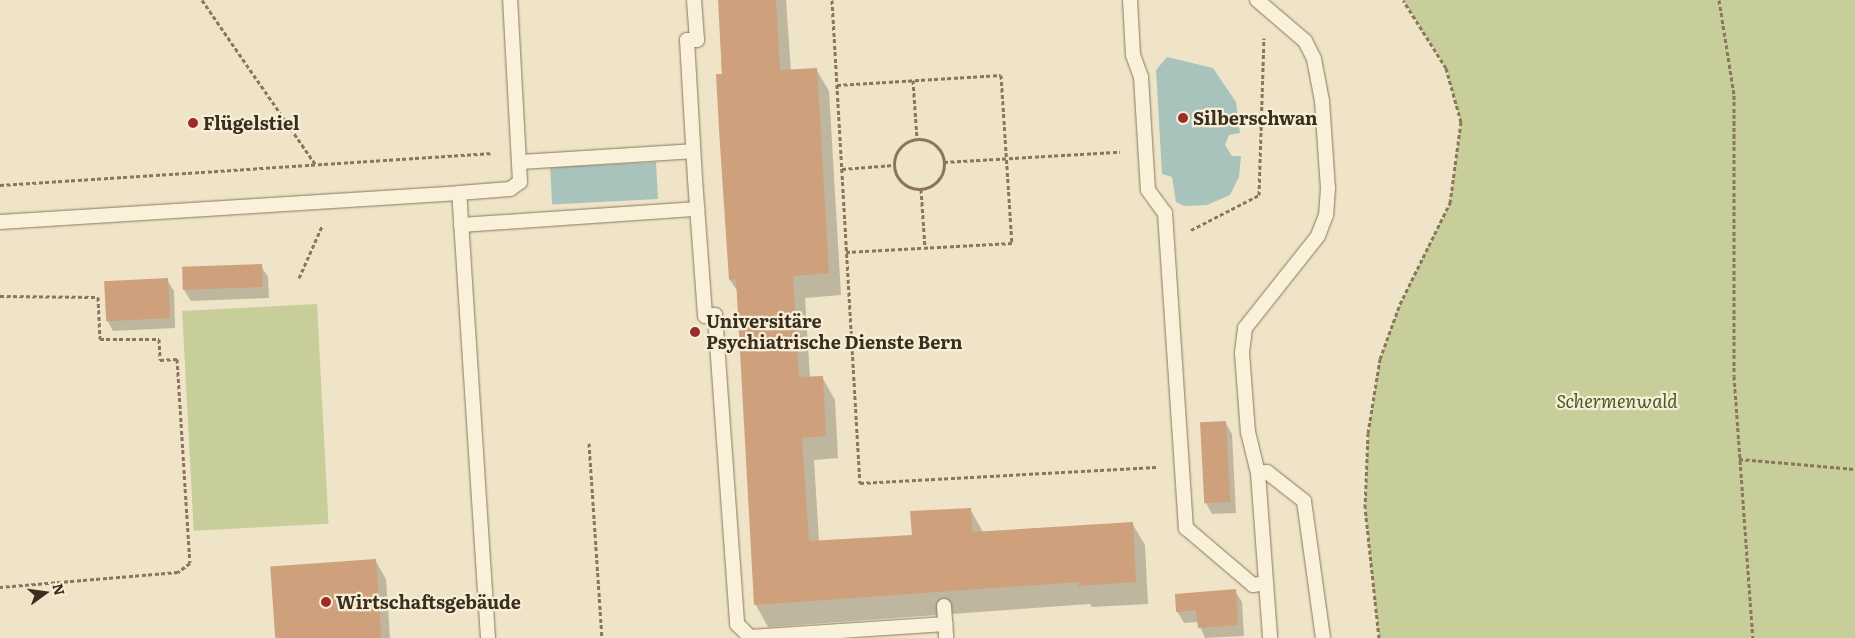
<!DOCTYPE html>
<meta charset="utf-8">
<style>
body{margin:0}
#map{position:relative;width:1855px;height:638px;overflow:hidden;background:#efe4c7;font-family:Literata,serif}
div>[style]{position:absolute}
.green>*{inset:0;background:#c7ce9a;transform-origin:0 0}
.water>*{inset:0;background:#a8c3bc;transform-origin:0 0}
.shadow>*{inset:0;background:#0003}
.building>*{inset:0;background:#cea07c;transform-origin:0 0}
.path>*{height:3px;margin-top:-1.5px;transform-origin:0;background:repeating-linear-gradient(90deg,#8c765b 0 4px,transparent 0 6.5px)}
.path>.ring{margin:-1.5px;padding:0;box-sizing:content-box;background:none;border:3px solid #8c765b;border-radius:50%}
.roads{filter:drop-shadow(0 0 1px #8c765b) drop-shadow(0 0 1px #8c765b)}
.lane>*{height:14px;margin:-7px;padding:0 7px;transform-origin:7px;border-radius:7px;background:#faf1db}
.dots>*{width:14px;height:14px;translate:-50% -50%;box-sizing:border-box;border:2px solid #f7eed7;border-radius:50%}
span{translate:-50% -50%;white-space:nowrap;text-align:center;line-height:1.15;-webkit-text-stroke:4.5px #f7eed7;paint-order:stroke}
.poi-label{font-size:18px;color:#3c2e1f;font-weight:700}
.left{translate:0 -50%;text-align:left}
.park-label{font-size:18px;color:#4b5926;font-style:italic}
.north{position:absolute;left:20px;top:568px;width:50px;height:50px;-webkit-text-stroke:4px #f7eed7;paint-order:stroke;rotate:76deg;font-size:14px;font-weight:700;line-height:20px;text-align:center;color:#3c2e1f}
.north::after{content:'';display:block;margin:auto;width:18px;height:22px;background:#3c2e1f;clip-path:polygon(50% 0,100% 100%,50% 72%,0 100%)}
</style>
<div id="map">
<div class="green">
<div style="clip-path:polygon(1403px 0,1855px 0,1855px 638px,1379px 638px,1365px 508px,1368px 433px,1380px 359px,1400px 304px,1450px 203px,1461px 122px,1446px 68px)"></div>
<div style="left:317px;top:304px;width:220px;height:135px;rotate:87deg"></div>
</div>
<div class="water">
<div style="clip-path:polygon(1167px 57px,1213px 68px,1236px 102px,1240px 133px,1229px 135px,1225px 145px,1232px 156px,1241px 156px,1239px 177px,1230px 195px,1207px 205px,1184px 206px,1176px 202px,1172px 177px,1162px 174px,1156px 70px)"></div>
<div style="left:656px;top:162px;width:37px;height:106px;rotate:87deg"></div>
</div>
<div class="shadow">
<div style="clip-path:polygon(719px 0,786px 0,791px 71px,816px 69px,829px 91px,841px 295px,805px 298px,810px 378px,822px 377px,835px 400px,838px 458px,814px 460px,819px 541px,913px 536px,970px 509px,983px 532px,1132px 523px,1145px 545px,1148px 604px,1092px 607px,1090px 604px,768px 627px,756px 605px,738px 292px,730px 280px)"></div>
<div style="clip-path:polygon(261px 266px,268px 277px,269px 298px,191px 301px,184px 290px)"></div>
<div style="clip-path:polygon(167px 280px,174px 291px,175px 328px,113px 331px,107px 320px)"></div>
<div style="clip-path:polygon(1225px 422px,1232px 434px,1236px 513px,1212px 514px,1206px 503px)"></div>
<div style="clip-path:polygon(375px 560px,386px 579px,390px 638px,277px 638px)"></div>
<div style="clip-path:polygon(1235px 591px,1242px 602px,1244px 636px,1205px 638px,1198px 622px,1184px 623px,1177px 611px)"></div>
</div>
<div class="building">
<div style="clip-path:polygon(718px 0,776px 0,780px 70px,817px 68px,829px 273px,793px 276px,799px 377px,823px 376px,826px 436px,802px 438px,809px 541px,912px 535px,910px 511px,971px 508px,972px 532px,1133px 522px,1136px 582px,1078px 586px,1079px 582px,754px 605px,736px 279px,729px 280px,719px 130px,716px 74px,722px 74px)"></div>
<div style="left:262px;top:264px;width:23px;height:80px;rotate:88deg"></div>
<div style="left:168px;top:278px;width:40px;height:64px;rotate:87deg"></div>
<div style="left:1226px;top:421px;width:81px;height:26px;rotate:87deg"></div>
<div style="left:376px;top:559px;width:79px;height:106px;rotate:86deg"></div>
<div style="clip-path:polygon(1236px 589px,1238px 625px,1198px 628px,1196px 610px,1176px 612px,1175px 594px)"></div>
</div>
<div class="path">
<div style="left:202px;top:0;width:201px;rotate:55.4deg"></div>
<div style="left:832px;top:0;width:484px;rotate:86.7deg"></div>
<div style="left:860px;top:483px;width:297px;rotate:-3.1deg"></div>
<div style="left:1719px;top:0;width:96px;rotate:81deg"></div>
<div style="left:1734px;top:95px;width:281px;rotate:90deg"></div>
<div style="left:1734px;top:376px;width:263px;rotate:85.9deg"></div>
<div style="left:913px;top:80px;width:59px;rotate:86.1deg"></div>
<div style="left:837px;top:85px;width:164px;rotate:-3.5deg"></div>
<div style="left:1001px;top:75px;width:168px;rotate:86.3deg"></div>
<div style="left:1012px;top:243px;width:166px;rotate:176.9deg"></div>
<div class="ring" style="left:894px;top:139px;width:47px;height:47px"></div>
<div style="left:944px;top:162px;width:176px;rotate:-3.3deg"></div>
<div style="left:842px;top:169px;width:52px;rotate:-4.4deg"></div>
<div style="left:0;top:185px;width:494px;rotate:-3.7deg"></div>
<div style="left:921px;top:189px;width:59px;rotate:86.1deg"></div>
<div style="left:1191px;top:230px;width:76px;rotate:-27.2deg"></div>
<div style="left:1259px;top:195px;width:157px;rotate:-88.2deg"></div>
<div style="left:299px;top:278px;width:57px;rotate:-66.1deg"></div>
<div style="left:0;top:296px;width:98px;rotate:0.6deg"></div>
<div style="left:98px;top:297px;width:42px;rotate:87.3deg"></div>
<div style="left:100px;top:339px;width:59px"></div>
<div style="left:159px;top:339px;width:21px;rotate:87deg"></div>
<div style="left:160px;top:360px;width:17px;rotate:-3deg"></div>
<div style="left:177px;top:359px;width:204px;rotate:86.4deg"></div>
<div style="left:190px;top:563px;width:15px;rotate:143deg"></div>
<div style="left:178px;top:572px;width:179px;rotate:175.2deg"></div>
<div style="left:589px;top:443px;width:195px;rotate:86.2deg"></div>
<div style="left:1739px;top:459px;width:116px;rotate:4.9deg"></div>
<div style="left:1379px;top:638px;width:131px;rotate:-96.1deg"></div>
<div style="left:1365px;top:508px;width:75px;rotate:-87.7deg"></div>
<div style="left:1368px;top:433px;width:75px;rotate:-80.8deg"></div>
<div style="left:1380px;top:359px;width:59px;rotate:-70deg"></div>
<div style="left:1400px;top:304px;width:113px;rotate:-63.7deg"></div>
<div style="left:1450px;top:203px;width:82px;rotate:-82.3deg"></div>
<div style="left:1461px;top:122px;width:56px;rotate:-105.5deg"></div>
<div style="left:1446px;top:68px;width:80px;rotate:-122.3deg"></div>
</div>
<div class="roads">
<div class="lane">
<div style="left:694px;top:0;width:40px;rotate:85.7deg"></div>
<div style="left:697px;top:40px;width:10px;rotate:180deg"></div>
<div style="left:687px;top:40px;width:139px;rotate:86.7deg"></div>
<div style="left:695px;top:179px;width:137px;rotate:85.8deg"></div>
<div style="left:705px;top:316px;width:10px;rotate:-6deg"></div>
<div style="left:715px;top:315px;width:310px;rotate:85.9deg"></div>
<div style="left:737px;top:624px;width:18px;rotate:45deg"></div>
<div style="left:750px;top:637px;width:196px;rotate:-3.8deg"></div>
<div style="left:1130px;top:0;width:55px;rotate:86.9deg"></div>
<div style="left:1133px;top:55px;width:23px;rotate:70deg"></div>
<div style="left:1141px;top:77px;width:113px;rotate:86.5deg"></div>
<div style="left:1148px;top:190px;width:29px;rotate:54deg"></div>
<div style="left:1165px;top:213px;width:316px;rotate:86.2deg"></div>
<div style="left:1186px;top:528px;width:88px;rotate:40.4deg"></div>
<div style="left:1253px;top:585px;width:13px;rotate:-9deg"></div>
<div style="left:1257px;top:0;width:63px;rotate:40.5deg"></div>
<div style="left:1305px;top:41px;width:20px;rotate:63deg"></div>
<div style="left:1314px;top:59px;width:43px;rotate:79.2deg"></div>
<div style="left:1322px;top:101px;width:87px;rotate:86.1deg"></div>
<div style="left:1328px;top:188px;width:27px;rotate:94deg"></div>
<div style="left:1326px;top:215px;width:22px;rotate:111deg"></div>
<div style="left:1318px;top:236px;width:117px;rotate:128.4deg"></div>
<div style="left:1245px;top:328px;width:25px;rotate:97deg"></div>
<div style="left:1242px;top:353px;width:79px;rotate:85.7deg"></div>
<div style="left:1248px;top:432px;width:42px;rotate:76.3deg"></div>
<div style="left:1258px;top:473px;width:165px;rotate:85.8deg"></div>
<div style="left:520px;top:162px;width:173px;rotate:-3.6deg"></div>
<div style="left:0;top:222px;width:460px;rotate:-3.6deg"></div>
<div style="left:461px;top:225px;width:237px;rotate:-3.9deg"></div>
<div style="left:1258px;top:473px;width:9px;rotate:-6deg"></div>
<div style="left:1267px;top:472px;width:47px;rotate:38.1deg"></div>
<div style="left:1304px;top:501px;width:138px;rotate:82.1deg"></div>
<div style="left:944px;top:606px;width:32px;rotate:86deg"></div>
<div style="left:488px;top:638px;width:446px;rotate:-93.7deg"></div>
<div style="left:459px;top:193px;width:51px;rotate:-4.5deg"></div>
<div style="left:510px;top:189px;width:12px;rotate:-35deg"></div>
<div style="left:520px;top:182px;width:182px;rotate:-93.1deg"></div>
</div>
</div>
<div class="dots">
<div style="left:1183px;top:118px;background:#9c2c2a"></div>
<div style="left:193px;top:123px;background:#9c2c2a"></div>
<div style="left:695px;top:332px;background:#9c2c2a"></div>
<div style="left:326px;top:602px;background:#9c2c2a"></div>
</div>
<div class="poi-label">
<span class="left" style="left:1193px;top:118px">Silberschwan</span>
<span class="left" style="left:203px;top:123px">Flügelstiel</span>
<span class="left" style="left:706px;top:332px">Universitäre<br>Psychiatrische Dienste Bern</span>
<span class="left" style="left:336px;top:602px">Wirtschaftsgebäude</span>
</div>
<div class="park-label">
<span style="left:1617px;top:401px">Schermenwald</span>
</div>
<div class="north">N</div>
</div>
